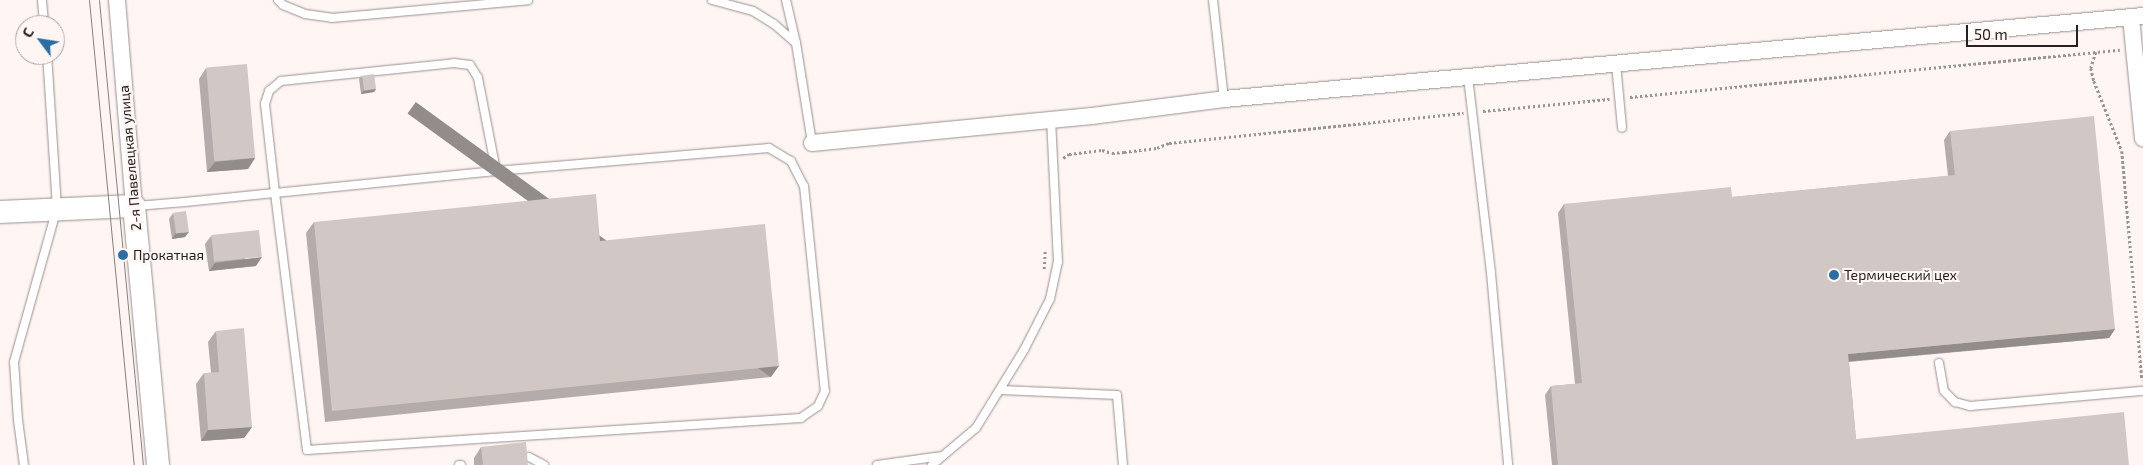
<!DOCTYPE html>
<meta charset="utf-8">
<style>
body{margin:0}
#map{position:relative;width:2143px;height:465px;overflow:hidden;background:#fff6f4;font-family:"Exo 2",sans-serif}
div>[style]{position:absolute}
.path>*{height:2.5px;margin-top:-1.25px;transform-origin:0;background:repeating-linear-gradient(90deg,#9a9392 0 2.5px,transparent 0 5px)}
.roads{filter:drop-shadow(0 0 1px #98908e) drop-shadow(0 0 1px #98908e)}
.service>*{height:8px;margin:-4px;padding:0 4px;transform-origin:4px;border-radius:4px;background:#fff}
.minor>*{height:16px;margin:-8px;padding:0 8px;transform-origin:8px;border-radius:8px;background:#fff}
.secondary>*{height:22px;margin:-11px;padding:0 11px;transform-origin:11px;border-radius:11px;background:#fff}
.tram>*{height:1px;margin:-0.5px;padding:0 0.5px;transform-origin:0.5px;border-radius:0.5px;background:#86807f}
.wall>*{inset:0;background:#b4acaa}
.shaded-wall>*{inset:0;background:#928c8b;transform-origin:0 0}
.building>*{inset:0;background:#d1c8c6;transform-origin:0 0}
.dots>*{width:14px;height:14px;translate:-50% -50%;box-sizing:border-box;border:2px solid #fff6f4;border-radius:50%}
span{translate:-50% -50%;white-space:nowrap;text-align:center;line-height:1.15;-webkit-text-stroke:4px #fff6f4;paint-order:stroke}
.street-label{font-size:14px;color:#252121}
.poi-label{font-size:14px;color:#252121}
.left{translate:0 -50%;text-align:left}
.north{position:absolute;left:15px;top:15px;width:50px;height:50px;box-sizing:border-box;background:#fff6f4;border:1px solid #a8a1a0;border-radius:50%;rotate:301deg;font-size:14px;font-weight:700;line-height:20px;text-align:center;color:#252121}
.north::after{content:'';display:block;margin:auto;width:18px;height:22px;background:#2c6da3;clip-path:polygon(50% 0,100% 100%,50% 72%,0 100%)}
.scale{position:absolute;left:1966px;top:25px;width:112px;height:22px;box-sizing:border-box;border:2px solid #252121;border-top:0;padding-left:6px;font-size:15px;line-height:18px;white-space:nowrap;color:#252121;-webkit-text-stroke:4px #fff6f4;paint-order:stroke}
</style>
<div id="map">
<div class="path">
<div style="left:2096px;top:52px;width:17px;rotate:107deg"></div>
<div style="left:2091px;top:68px;width:13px;rotate:77deg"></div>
<div style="left:2094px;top:81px;width:75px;rotate:68.2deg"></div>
<div style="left:2122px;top:151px;width:230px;rotate:85deg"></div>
<div style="left:1630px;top:97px;width:492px;rotate:-5.5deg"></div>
<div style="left:1483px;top:111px;width:127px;rotate:-5.4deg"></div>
<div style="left:1063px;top:158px;width:7px;rotate:-34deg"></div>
<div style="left:1069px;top:154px;width:33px;rotate:-7deg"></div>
<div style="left:1102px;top:150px;width:10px;rotate:17deg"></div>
<div style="left:1112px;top:153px;width:12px;rotate:-5deg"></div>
<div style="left:1124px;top:152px;width:33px;rotate:-7deg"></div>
<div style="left:1157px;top:148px;width:13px;rotate:-23deg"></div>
<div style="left:1169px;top:143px;width:296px;rotate:-5.8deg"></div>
<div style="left:1044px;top:269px;width:19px;rotate:-87deg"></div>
</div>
<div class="roads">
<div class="service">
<div style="left:42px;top:0;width:25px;rotate:85deg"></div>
<div style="left:278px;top:0;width:7px;rotate:45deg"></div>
<div style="left:283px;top:5px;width:24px;rotate:22deg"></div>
<div style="left:305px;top:14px;width:27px;rotate:8deg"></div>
<div style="left:332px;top:18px;width:197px;rotate:-5.2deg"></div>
<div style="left:712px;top:0;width:42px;rotate:15deg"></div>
<div style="left:753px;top:11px;width:25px;rotate:32deg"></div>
<div style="left:774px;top:24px;width:29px;rotate:41deg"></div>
<div style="left:796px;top:43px;width:101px;rotate:80.9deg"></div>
<div style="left:786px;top:0;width:44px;rotate:76.9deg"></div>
<div style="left:1213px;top:0;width:100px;rotate:83.7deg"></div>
<div style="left:1616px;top:64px;width:64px;rotate:84.6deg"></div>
<div style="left:1468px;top:77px;width:197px;rotate:83.3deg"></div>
<div style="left:1491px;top:273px;width:193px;rotate:84.9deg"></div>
<div style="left:136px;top:206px;width:49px;rotate:-4.7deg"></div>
<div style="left:185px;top:202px;width:90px;rotate:-5.7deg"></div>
<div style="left:275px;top:193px;width:222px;rotate:-5.7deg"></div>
<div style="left:496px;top:171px;width:274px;rotate:-4.8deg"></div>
<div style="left:769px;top:148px;width:26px;rotate:31deg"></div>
<div style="left:791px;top:161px;width:28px;rotate:63deg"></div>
<div style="left:804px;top:186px;width:206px;rotate:84.2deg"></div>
<div style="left:825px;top:391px;width:17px;rotate:115deg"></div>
<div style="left:818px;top:406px;width:21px;rotate:145deg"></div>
<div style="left:801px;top:418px;width:495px;rotate:176.3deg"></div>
<div style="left:307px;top:450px;width:259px;rotate:-97.1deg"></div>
<div style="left:275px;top:193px;width:90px;rotate:-96.4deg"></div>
<div style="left:265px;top:104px;width:14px;rotate:-73deg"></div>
<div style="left:269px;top:91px;width:16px;rotate:-40deg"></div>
<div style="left:281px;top:81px;width:174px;rotate:-5.9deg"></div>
<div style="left:454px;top:63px;width:16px;rotate:7deg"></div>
<div style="left:470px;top:65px;width:15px;rotate:58deg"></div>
<div style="left:478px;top:78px;width:95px;rotate:79deg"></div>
<div style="left:1939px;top:363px;width:28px;rotate:80deg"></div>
<div style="left:1944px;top:391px;width:16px;rotate:45deg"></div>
<div style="left:1955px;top:402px;width:16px;rotate:15deg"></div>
<div style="left:1970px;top:406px;width:174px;rotate:-5deg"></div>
<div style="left:1001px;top:390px;width:116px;rotate:2.5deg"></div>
<div style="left:1117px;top:395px;width:70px;rotate:85.1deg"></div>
<div style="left:529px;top:457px;width:17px;rotate:28deg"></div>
<div style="left:24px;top:465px;width:45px;rotate:-97.6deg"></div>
<div style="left:18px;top:420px;width:58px;rotate:-93.9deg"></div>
<div style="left:14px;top:362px;width:160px;rotate:-74.4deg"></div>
<div style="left:57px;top:208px;width:153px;rotate:-93.7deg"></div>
<div style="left:459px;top:465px;width:2px"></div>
<div style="left:877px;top:465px;width:66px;rotate:-7.9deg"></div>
<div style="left:932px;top:465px;width:57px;rotate:-40.1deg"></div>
<div style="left:976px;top:428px;width:92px;rotate:-58.4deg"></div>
<div style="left:1024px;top:350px;width:57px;rotate:-63deg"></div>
<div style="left:1050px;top:299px;width:38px;rotate:-78deg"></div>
<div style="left:1058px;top:262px;width:142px;rotate:-92.8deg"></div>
</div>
<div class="minor">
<div style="left:117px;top:0;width:207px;rotate:85.3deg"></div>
<div style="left:2131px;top:18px;width:121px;rotate:84.3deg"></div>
<div style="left:812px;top:143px;width:281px;rotate:-5.5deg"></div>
<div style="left:1092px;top:116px;width:133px;rotate:-7.3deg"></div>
<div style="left:1224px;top:99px;width:923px;rotate:-5.16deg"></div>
</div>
<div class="secondary">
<div style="left:0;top:212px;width:134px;rotate:-2.6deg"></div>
<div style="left:134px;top:206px;width:260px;rotate:84.7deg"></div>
</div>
</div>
<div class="tram">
<div style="left:89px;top:0;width:467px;rotate:84.5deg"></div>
<div style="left:99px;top:0;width:467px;rotate:84.6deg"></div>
</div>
<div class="wall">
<div style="clip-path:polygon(206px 68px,255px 158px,248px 169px,207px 172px,199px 79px)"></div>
<div style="clip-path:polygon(362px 76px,376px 89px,374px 92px,361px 94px,359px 79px)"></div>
<div style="clip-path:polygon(1950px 131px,2115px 329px,2109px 338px,1849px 362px,1856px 439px,2129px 465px,1552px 465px,1545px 395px,1551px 386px,1575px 384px,1558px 213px,1564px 204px,1732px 197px,1948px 176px,1944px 140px)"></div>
<div style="clip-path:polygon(173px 213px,185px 237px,172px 239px,169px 219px)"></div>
<div style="clip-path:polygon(314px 222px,600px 241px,771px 377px,325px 422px,306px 233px)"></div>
<div style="clip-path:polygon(211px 236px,256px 266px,209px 271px,205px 244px)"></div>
<div style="clip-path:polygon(216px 331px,252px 427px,244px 438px,201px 441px,196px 384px,204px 373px,211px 373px,208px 342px)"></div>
<div style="clip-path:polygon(481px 447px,528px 465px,474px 465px,474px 458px)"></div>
</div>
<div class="shaded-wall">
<div style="clip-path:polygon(376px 89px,374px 92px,361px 94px,363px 91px)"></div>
<div style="clip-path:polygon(255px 158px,248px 169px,207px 172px,215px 162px)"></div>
<div style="clip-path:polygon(189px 232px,185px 237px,172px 239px,176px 233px)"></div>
<div style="clip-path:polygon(262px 257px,256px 266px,209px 271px,215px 263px)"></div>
<div style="clip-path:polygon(2115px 329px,2109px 338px,1842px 362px,1848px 354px)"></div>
<div style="left:779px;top:366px;width:14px;height:449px;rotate:126deg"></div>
<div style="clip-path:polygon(252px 427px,244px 438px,201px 441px,208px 430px)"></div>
</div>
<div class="building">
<div style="left:247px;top:64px;width:94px;height:41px;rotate:85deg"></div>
<div style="left:374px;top:74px;width:15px;height:12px;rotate:82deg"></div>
<div style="clip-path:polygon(2094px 116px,2115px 329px,1848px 354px,1856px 439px,2124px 412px,2129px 465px,1558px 465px,1551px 386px,1582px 383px,1564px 204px,1731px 187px,1732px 197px,1955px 175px,1950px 131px)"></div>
<div style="clip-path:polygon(596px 194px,600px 241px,765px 224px,779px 366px,332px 411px,314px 222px)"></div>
<div style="left:186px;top:211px;width:21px;height:13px;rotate:82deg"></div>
<div style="left:259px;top:230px;width:27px;height:48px;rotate:84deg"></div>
<div style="clip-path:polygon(244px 328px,252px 427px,208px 430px,204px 373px,219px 372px,216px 331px)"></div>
<div style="clip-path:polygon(526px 442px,528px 465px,483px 465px,481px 447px)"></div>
</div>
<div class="dots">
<div style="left:123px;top:255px;background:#2c6da3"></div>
<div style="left:1834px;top:275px;background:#2c6da3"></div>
</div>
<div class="street-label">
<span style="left:130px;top:158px;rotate:-95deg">2-я Павелецкая улица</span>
</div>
<div class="poi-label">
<span class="left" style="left:133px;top:255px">Прокатная</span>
<span class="left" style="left:1844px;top:275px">Термический цех</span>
</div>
<div class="north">С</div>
<div class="scale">50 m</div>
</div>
